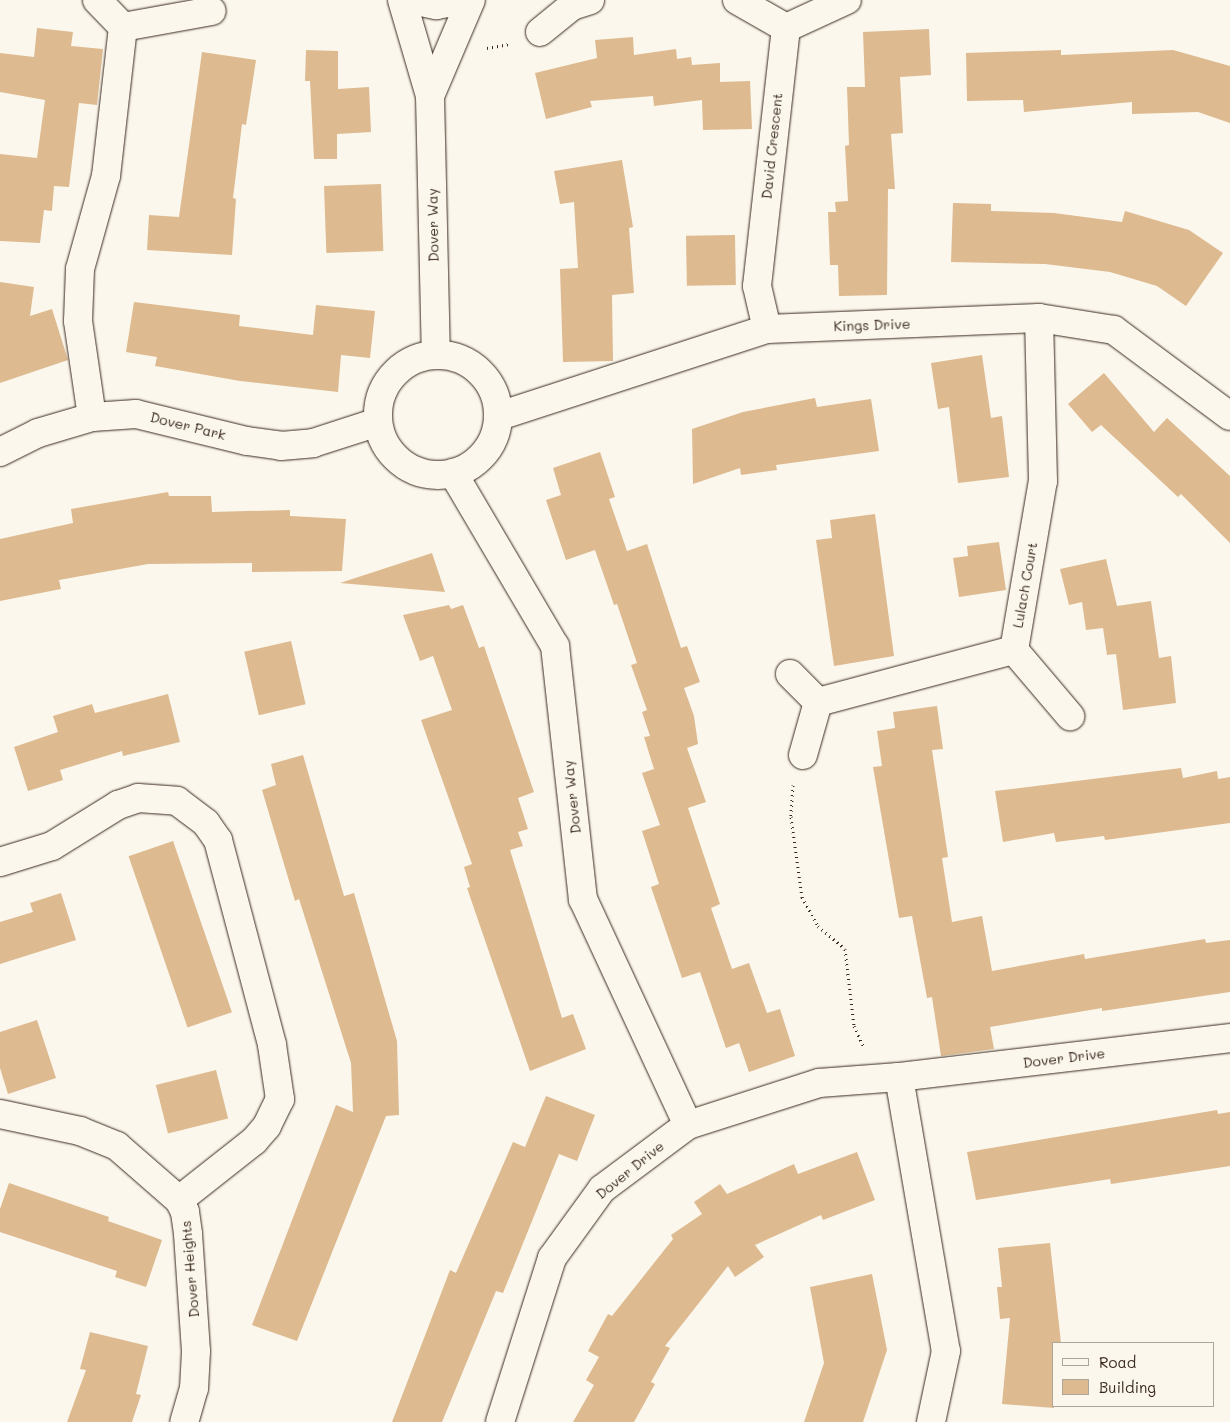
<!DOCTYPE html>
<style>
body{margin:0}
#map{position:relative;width:1230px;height:1422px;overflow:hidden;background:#fbf7ec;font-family:Mali,sans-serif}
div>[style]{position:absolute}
.building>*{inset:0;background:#deba90;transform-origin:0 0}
.path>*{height:3px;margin-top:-1.5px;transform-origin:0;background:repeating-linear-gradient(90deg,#3b2a1e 0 1px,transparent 0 5px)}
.roads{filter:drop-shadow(0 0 1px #3b2a1e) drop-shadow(0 0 1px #3b2a1e)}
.street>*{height:28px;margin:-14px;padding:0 14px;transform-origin:14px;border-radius:14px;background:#fbf7ec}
.street>.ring{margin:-14px;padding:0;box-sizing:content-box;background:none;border:28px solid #fbf7ec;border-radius:50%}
.secondary>*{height:28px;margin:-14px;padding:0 14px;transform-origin:14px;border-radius:14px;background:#fbf7ec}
span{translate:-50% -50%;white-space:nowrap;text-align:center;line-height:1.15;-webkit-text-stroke:4px #fbf7ec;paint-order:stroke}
.street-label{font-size:14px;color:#3b2a1e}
.legend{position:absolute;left:1052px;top:1342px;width:162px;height:65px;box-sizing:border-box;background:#fbf7ec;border:1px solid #aea59a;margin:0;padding:6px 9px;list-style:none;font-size:15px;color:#3b2a1e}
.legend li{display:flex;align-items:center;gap:10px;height:25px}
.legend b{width:25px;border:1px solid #aea59a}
</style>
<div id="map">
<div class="building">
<div style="clip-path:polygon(37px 28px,73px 32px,71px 46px,103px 49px,97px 105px,79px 103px,69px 187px,54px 186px,52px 211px,44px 210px,40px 243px,0 241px,0 154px,37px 158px,45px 100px,0 92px,0 53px,34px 57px)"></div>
<div style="clip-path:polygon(929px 29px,931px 75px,900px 77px,903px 133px,891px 134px,895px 189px,888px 189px,887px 295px,839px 296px,838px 265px,830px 265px,828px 212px,836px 212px,835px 202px,848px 201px,845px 146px,849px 145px,847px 87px,865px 87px,863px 32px)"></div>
<div style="clip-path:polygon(633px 37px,634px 55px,676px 49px,677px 59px,691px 57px,692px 65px,720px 63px,720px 82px,750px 81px,752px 129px,703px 130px,702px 100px,654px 106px,653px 96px,590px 101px,592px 107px,546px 119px,535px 73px,597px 58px,595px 40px)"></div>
<div style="clip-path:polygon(306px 50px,338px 51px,338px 89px,369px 87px,371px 132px,337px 134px,337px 159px,314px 159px,310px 81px,305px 81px)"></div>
<div style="clip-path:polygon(1061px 50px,1061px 55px,1173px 50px,1230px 66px,1230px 123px,1198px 112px,1132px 114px,1132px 102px,1024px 112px,1023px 100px,967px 101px,966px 53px)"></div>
<div style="clip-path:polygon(202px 52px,256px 60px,246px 125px,242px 124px,233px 198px,236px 199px,232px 255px,147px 250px,149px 215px,179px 217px)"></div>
<div style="clip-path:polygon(622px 160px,633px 227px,629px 228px,634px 293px,612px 295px,613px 361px,563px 362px,560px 269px,578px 268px,574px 202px,560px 204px,554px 171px)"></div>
<div style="left:381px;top:184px;width:67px;height:57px;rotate:88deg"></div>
<div style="clip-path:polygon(953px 203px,991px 204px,991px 211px,1054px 213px,1122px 222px,1125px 211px,1189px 230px,1223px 253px,1186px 306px,1157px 286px,1110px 272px,1045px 264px,951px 262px)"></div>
<div style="left:735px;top:235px;width:50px;height:49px;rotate:89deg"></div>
<div style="clip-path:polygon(0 282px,34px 287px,30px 316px,52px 309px,68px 360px,0 383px)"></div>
<div style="clip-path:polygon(134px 302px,240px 315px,239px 326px,313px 335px,316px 305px,375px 311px,370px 358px,341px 355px,338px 392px,240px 381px,155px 366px,157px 357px,126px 352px)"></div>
<div style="clip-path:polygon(982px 355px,991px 418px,1002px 416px,1009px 477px,958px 483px,949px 407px,938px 409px,931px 363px)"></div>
<div style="clip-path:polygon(1104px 373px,1154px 432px,1167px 418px,1230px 476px,1230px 543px,1181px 494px,1178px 497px,1101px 425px,1092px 432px,1068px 404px)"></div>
<div style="clip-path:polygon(815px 398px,817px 407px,871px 399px,879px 451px,776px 465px,777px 470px,741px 475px,740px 468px,693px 484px,692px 429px,743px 412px)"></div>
<div style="clip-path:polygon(600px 452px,615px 497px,609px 499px,627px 551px,647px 544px,681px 648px,687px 646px,700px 682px,684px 688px,694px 716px,698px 744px,687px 748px,706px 802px,688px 808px,720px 904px,711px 908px,732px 969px,749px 963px,767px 1013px,780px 1009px,795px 1056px,749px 1072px,739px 1043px,726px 1048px,700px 972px,682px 978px,651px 887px,659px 884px,642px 831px,660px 825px,642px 773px,654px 769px,644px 737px,650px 736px,642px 712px,647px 710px,631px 665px,637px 663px,617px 604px,614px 605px,595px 550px,566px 560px,546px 500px,561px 495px,553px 468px)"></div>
<div style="clip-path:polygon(168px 492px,169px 496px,211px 496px,212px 512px,290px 510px,290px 516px,346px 519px,342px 571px,252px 572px,252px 563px,148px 564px,59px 580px,61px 589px,0 601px,0 539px,73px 523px,71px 509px)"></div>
<div style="clip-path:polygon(875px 514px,894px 656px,834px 666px,816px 540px,832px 538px,830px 520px)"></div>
<div style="clip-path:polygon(999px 542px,1006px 590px,959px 597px,953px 558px,968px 556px,967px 546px)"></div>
<div style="clip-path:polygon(432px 553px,445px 592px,340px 583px)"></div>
<div style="clip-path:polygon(1106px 559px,1117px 606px,1151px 601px,1159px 658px,1171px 656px,1176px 703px,1123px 710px,1116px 654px,1107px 655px,1103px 628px,1086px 630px,1082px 602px,1069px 605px,1060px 569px)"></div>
<div style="clip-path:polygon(449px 605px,451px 609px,463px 605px,479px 648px,484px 646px,534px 792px,518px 798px,528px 829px,518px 832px,523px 846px,510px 850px,562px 1018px,573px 1014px,586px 1049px,530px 1071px,467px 888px,470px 887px,464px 867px,472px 864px,421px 720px,452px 710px,433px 656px,420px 661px,403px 615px)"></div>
<div style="left:291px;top:641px;width:65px;height:48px;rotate:77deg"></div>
<div style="clip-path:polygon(168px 694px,180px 742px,123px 756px,122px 751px,60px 770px,63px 780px,28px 791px,14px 747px,58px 732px,53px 716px,92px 704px,95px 713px)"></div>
<div style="clip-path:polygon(937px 706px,943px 749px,932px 750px,948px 857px,942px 858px,952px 922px,982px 916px,992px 971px,1084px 954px,1085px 959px,1205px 939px,1206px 943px,1230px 940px,1230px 992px,1102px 1011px,1102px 1008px,990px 1027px,994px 1049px,941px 1056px,932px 997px,927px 998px,912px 916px,899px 918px,873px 767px,882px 766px,877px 731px,895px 728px,893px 712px)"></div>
<div style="clip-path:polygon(303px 755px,344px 896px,354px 893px,397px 1041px,399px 1115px,386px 1116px,297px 1341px,252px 1325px,336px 1105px,353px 1112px,351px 1063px,299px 899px,295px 901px,262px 790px,276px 785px,271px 764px)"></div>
<div style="clip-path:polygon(1181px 768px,1183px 778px,1217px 771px,1218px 779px,1230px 777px,1230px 823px,1105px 840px,1104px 836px,1056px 842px,1054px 833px,1003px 842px,995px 791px)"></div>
<div style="left:173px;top:841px;width:181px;height:47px;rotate:71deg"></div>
<div style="clip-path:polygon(61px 893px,76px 940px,0 964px,0 922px,33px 912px,30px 903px)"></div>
<div style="clip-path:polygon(37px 1020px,56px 1078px,8px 1094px,0 1068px,0 1032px)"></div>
<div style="left:216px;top:1070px;width:50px;height:62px;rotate:76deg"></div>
<div style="clip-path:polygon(546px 1096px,595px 1115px,577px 1161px,559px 1154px,503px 1293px,496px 1291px,442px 1422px,392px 1422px,450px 1270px,456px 1273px,513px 1142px,525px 1147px)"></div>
<div style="clip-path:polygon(1217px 1110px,1218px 1114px,1230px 1112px,1230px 1166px,1111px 1184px,1110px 1179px,976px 1200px,967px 1152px)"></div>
<div style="clip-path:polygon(857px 1152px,875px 1200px,823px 1220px,821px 1215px,755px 1245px,764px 1257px,735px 1277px,728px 1266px,665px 1346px,670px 1348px,651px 1382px,655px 1384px,634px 1422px,573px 1422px,594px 1385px,586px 1380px,599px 1357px,588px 1351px,608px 1314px,612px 1316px,673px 1239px,671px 1235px,702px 1214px,694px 1202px,720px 1184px,727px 1194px,794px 1164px,798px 1174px)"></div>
<div style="clip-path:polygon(9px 1183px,109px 1217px,108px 1221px,162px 1240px,146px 1287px,115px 1277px,117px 1271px,0 1232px,0 1209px)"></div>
<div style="clip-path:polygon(1050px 1243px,1061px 1343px,1054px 1343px,1054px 1408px,1002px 1404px,1010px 1318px,1000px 1319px,997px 1287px,1002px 1287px,998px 1248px)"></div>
<div style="clip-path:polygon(872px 1274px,887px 1350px,863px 1422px,804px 1422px,824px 1363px,810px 1287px)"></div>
<div style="clip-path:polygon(90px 1332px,148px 1346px,136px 1394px,141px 1395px,132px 1422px,67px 1422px,86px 1370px,80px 1369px)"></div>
</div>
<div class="path">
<div style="left:487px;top:48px;width:23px;rotate:-10deg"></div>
<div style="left:793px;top:785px;width:32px;rotate:94deg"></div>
<div style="left:791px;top:817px;width:81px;rotate:82.2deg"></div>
<div style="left:802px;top:897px;width:33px;rotate:61deg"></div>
<div style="left:818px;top:926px;width:35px;rotate:40deg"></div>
<div style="left:845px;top:949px;width:78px;rotate:83.3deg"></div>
<div style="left:854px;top:1026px;width:23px;rotate:65deg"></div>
</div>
<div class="roads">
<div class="street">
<div style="left:97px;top:0;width:37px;rotate:46deg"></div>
<div style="left:402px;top:0;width:100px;rotate:73.7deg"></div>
<div style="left:430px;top:96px;width:258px;rotate:88.7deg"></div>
<div style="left:737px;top:0;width:56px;rotate:29.7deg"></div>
<div style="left:540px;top:32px;width:41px;rotate:-39.1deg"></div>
<div style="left:572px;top:6px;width:19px;rotate:-18deg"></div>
<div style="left:430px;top:96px;width:104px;rotate:-66.9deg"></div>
<div style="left:767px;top:329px;width:44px;rotate:-103.1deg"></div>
<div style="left:757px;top:286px;width:260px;rotate:-83.6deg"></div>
<div style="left:786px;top:28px;width:67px;rotate:-24.7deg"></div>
<div class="ring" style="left:378px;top:355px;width:92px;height:92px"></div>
<div style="left:499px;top:416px;width:282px;rotate:-18deg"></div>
<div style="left:767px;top:329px;width:272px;rotate:-2.3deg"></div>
<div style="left:1039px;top:318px;width:76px;rotate:9.1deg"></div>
<div style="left:1114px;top:330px;width:144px;rotate:36.6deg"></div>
<div style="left:92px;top:417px;width:97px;rotate:-98.3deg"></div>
<div style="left:78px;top:321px;width:52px;rotate:-87.8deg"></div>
<div style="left:80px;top:269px;width:97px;rotate:-74.4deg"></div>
<div style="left:106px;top:176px;width:150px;rotate:-83.5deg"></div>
<div style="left:123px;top:27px;width:90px;rotate:-10.2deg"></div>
<div style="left:0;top:452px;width:42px;rotate:-26.6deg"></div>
<div style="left:38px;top:433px;width:56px;rotate:-16.5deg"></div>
<div style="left:92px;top:417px;width:44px;rotate:-3.9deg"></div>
<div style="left:136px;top:414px;width:114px;rotate:13.7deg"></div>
<div style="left:247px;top:441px;width:34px;rotate:8deg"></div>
<div style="left:281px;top:446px;width:32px;rotate:-5deg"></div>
<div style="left:313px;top:443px;width:68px;rotate:-17.9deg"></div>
<div style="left:453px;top:473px;width:201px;rotate:59.5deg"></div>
<div style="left:555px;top:646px;width:255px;rotate:83.7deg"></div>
<div style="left:583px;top:899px;width:249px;rotate:65.1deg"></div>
<div style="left:1014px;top:650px;width:87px;rotate:49.7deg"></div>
<div style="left:790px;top:674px;width:40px;rotate:45deg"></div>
<div style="left:818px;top:702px;width:203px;rotate:-14.9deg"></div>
<div style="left:1014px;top:650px;width:171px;rotate:-80.3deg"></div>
<div style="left:1043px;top:481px;width:163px;rotate:-91.4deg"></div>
<div style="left:803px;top:755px;width:55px;rotate:-74.2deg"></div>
<div style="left:0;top:862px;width:54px;rotate:-17.1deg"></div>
<div style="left:52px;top:846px;width:78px;rotate:-31.8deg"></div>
<div style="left:118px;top:805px;width:21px;rotate:-19deg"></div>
<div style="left:138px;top:798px;width:39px;rotate:4deg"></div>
<div style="left:177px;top:801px;width:36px;rotate:37deg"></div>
<div style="left:206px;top:823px;width:21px;rotate:55deg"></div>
<div style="left:218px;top:840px;width:212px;rotate:75.2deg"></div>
<div style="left:272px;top:1045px;width:55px;rotate:81.6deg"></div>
<div style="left:280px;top:1099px;width:30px;rotate:116deg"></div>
<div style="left:267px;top:1126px;width:20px;rotate:131deg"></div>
<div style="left:254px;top:1141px;width:95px;rotate:141.8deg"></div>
<div style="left:899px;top:1077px;width:278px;rotate:80.3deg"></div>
<div style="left:946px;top:1351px;width:73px;rotate:101.9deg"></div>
<div style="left:0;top:1114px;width:82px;rotate:12deg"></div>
<div style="left:80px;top:1131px;width:40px;rotate:22deg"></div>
<div style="left:117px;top:1146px;width:82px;rotate:41.1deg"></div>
<div style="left:179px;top:1200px;width:13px;rotate:63deg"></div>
<div style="left:185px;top:1212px;width:22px;rotate:82deg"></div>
<div style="left:188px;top:1234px;width:117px;rotate:86.1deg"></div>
<div style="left:196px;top:1351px;width:37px;rotate:93deg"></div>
<div style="left:194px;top:1388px;width:35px;rotate:106deg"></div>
<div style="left:500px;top:1422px;width:172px;rotate:-72.4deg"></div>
<div style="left:552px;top:1258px;width:85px;rotate:-54.1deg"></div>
<div style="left:602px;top:1189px;width:107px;rotate:-36.7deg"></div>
<div style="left:688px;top:1125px;width:138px;rotate:-17.8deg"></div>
<div style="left:819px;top:1083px;width:80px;rotate:-4.3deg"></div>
<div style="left:899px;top:1077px;width:333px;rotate:-6.7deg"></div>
</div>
<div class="secondary">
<div style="left:412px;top:0;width:25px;rotate:12deg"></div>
<div style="left:436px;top:5px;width:33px;rotate:-9deg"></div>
</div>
</div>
<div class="street-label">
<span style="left:772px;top:146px;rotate:-84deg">David Crescent</span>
<span style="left:433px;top:225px;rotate:-91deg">Dover Way</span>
<span style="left:872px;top:325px;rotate:-2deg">Kings Drive</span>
<span style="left:188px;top:426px;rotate:14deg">Dover Park</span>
<span style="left:1025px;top:585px;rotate:-80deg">Lulach Court</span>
<span style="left:572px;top:797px;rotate:-96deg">Dover Way</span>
<span style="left:1064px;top:1058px;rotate:-7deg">Dover Drive</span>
<span style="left:630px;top:1170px;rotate:-39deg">Dover Drive</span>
<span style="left:190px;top:1269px;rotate:-95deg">Dover Heights</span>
</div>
<ul class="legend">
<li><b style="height:6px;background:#fbf7ec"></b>Road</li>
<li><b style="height:14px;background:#deba90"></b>Building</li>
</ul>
</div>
